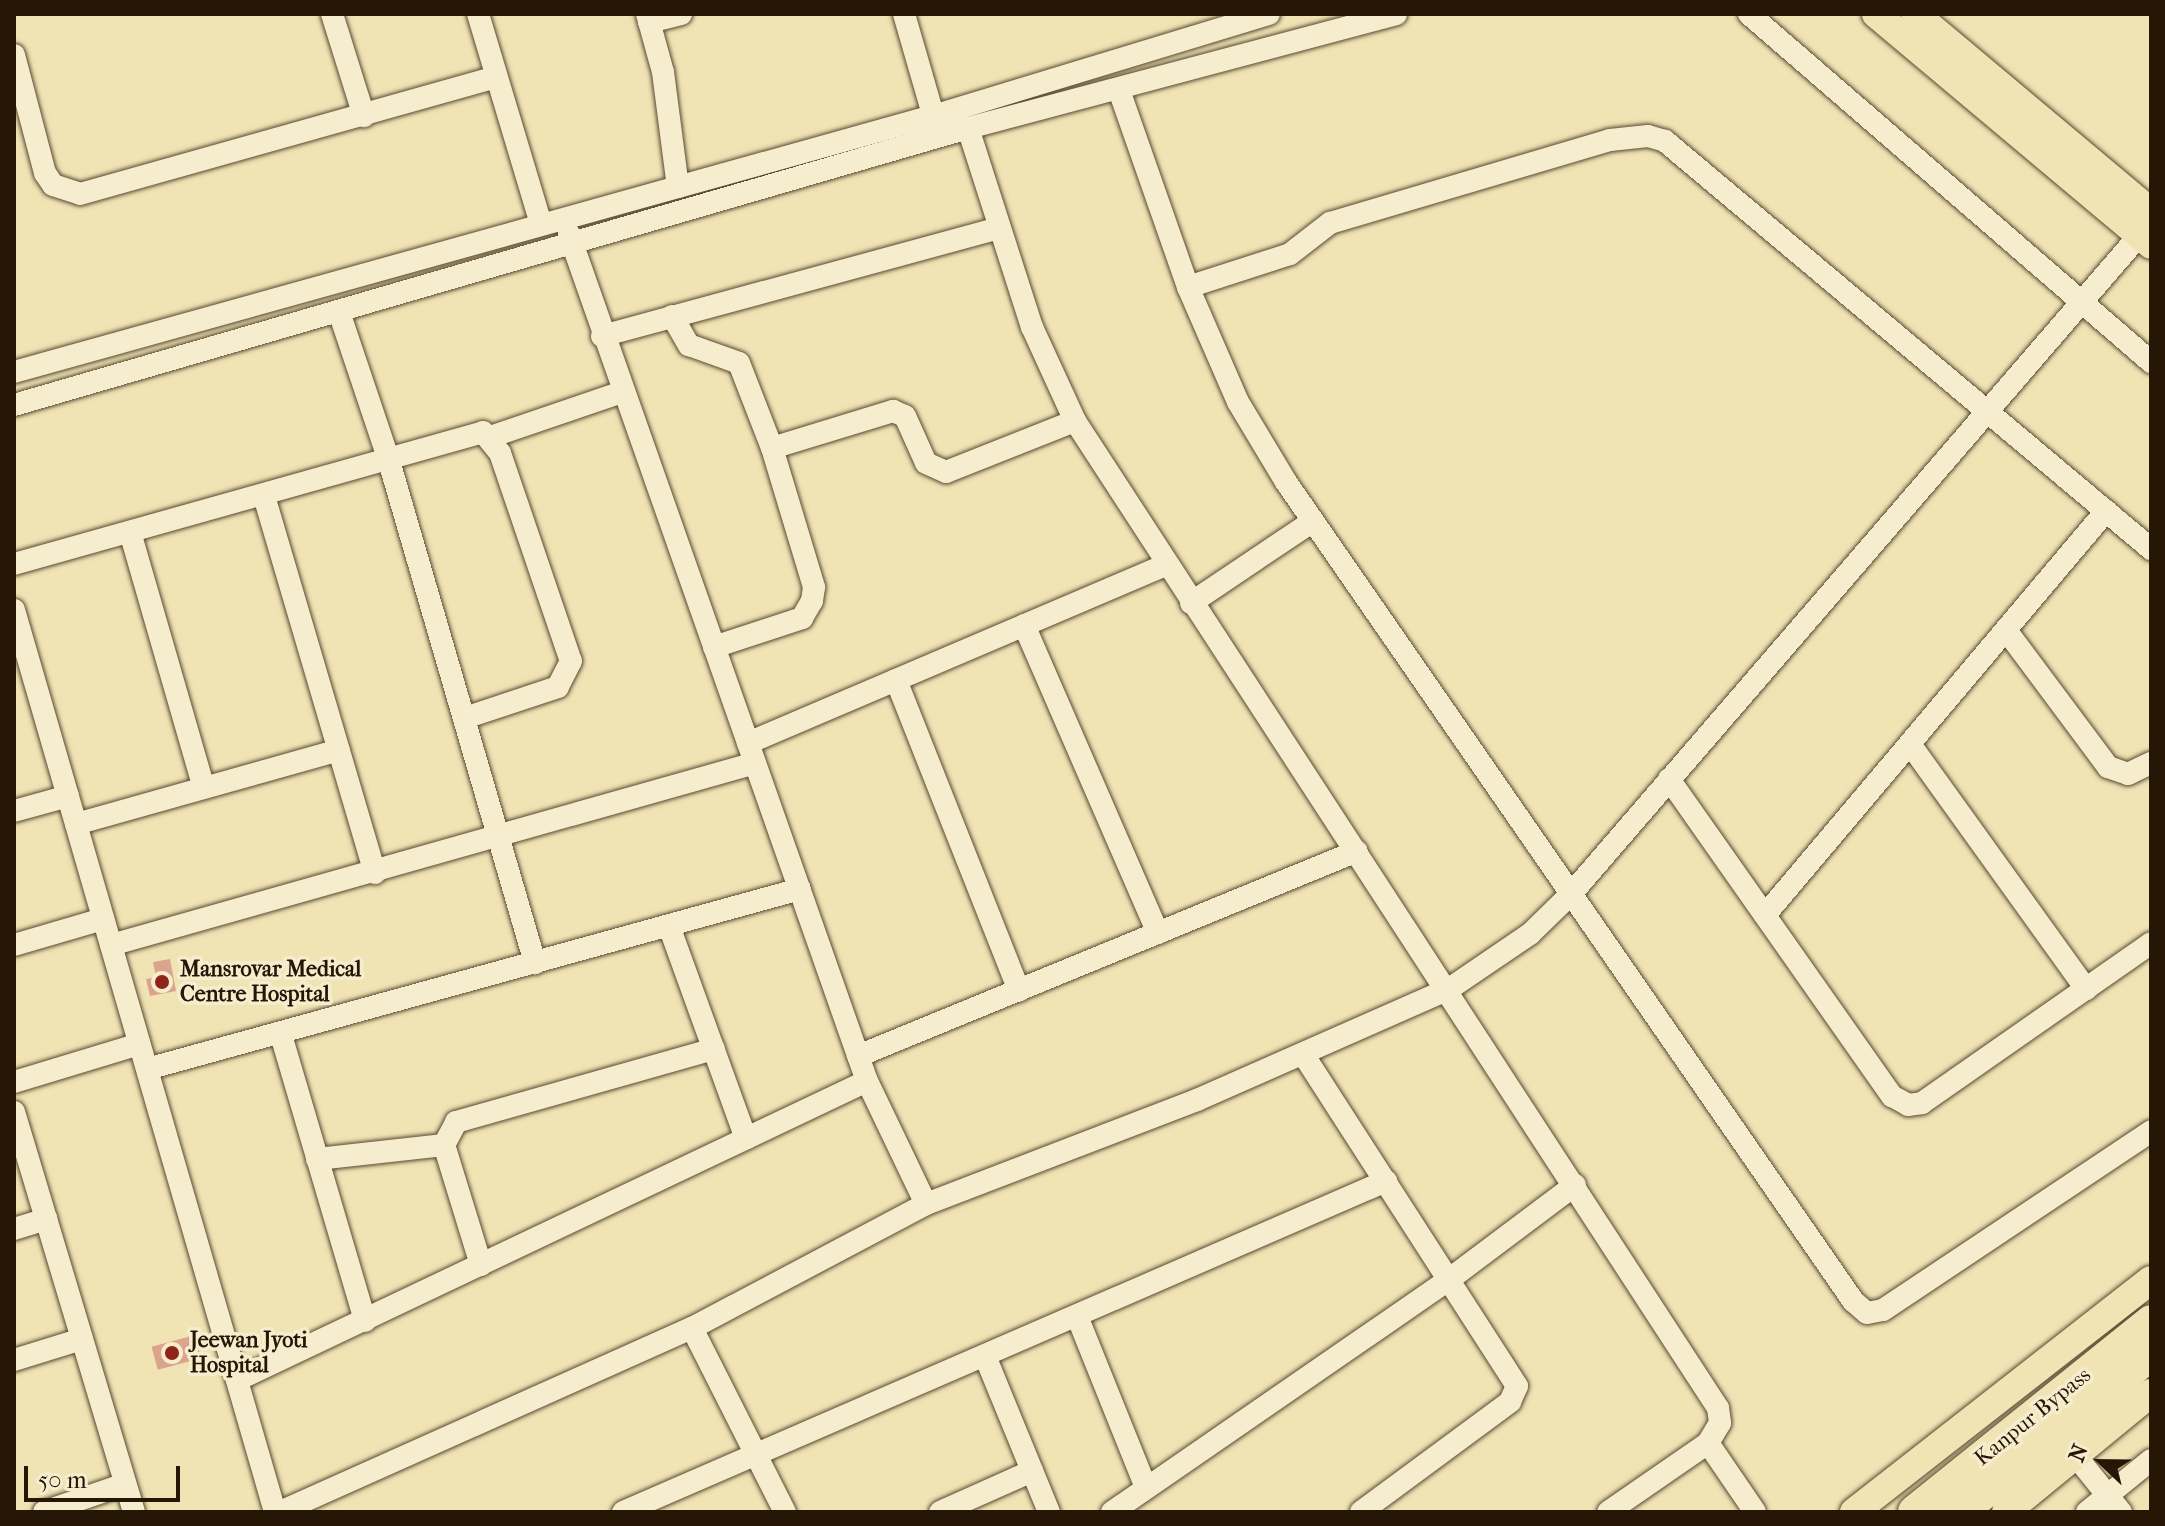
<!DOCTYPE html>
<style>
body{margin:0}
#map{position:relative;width:2165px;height:1526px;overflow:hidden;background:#f0e3b4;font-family:"IM FELL French Canon",serif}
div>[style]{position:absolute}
.building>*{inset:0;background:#dba58d;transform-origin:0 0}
.roads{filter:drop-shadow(0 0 2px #584931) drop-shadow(0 0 2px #584931)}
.minor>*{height:22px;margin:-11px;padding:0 11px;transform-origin:11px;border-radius:11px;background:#f5edce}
.major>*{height:28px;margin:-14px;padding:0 14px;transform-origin:14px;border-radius:14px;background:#f0e3b4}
.highway>*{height:34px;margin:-17px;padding:0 17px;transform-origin:17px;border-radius:17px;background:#f0e3b4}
.dots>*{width:22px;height:22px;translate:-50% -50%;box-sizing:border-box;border:4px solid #f5edce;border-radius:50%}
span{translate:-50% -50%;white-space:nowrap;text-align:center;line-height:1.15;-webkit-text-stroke:7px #f5edce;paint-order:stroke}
.poi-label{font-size:22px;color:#261605;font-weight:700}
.left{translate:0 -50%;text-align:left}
.street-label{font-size:22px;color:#261605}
.frame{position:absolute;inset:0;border:16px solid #261605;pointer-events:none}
.north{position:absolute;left:2061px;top:1422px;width:80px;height:80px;-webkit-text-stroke:6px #f5edce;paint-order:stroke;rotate:292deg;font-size:22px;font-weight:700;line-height:32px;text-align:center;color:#261605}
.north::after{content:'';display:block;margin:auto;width:28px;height:36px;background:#261605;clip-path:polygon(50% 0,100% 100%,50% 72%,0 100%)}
.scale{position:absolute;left:24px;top:1466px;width:156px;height:36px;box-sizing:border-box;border:4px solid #261605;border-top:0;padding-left:10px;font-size:24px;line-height:28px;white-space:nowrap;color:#261605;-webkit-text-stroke:6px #f5edce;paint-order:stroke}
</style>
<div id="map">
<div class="building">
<div style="clip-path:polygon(170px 959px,176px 991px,150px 996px,146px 979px,156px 977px,153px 962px)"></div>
<div style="left:195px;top:1335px;width:24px;height:45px;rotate:75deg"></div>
</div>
<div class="roads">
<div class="minor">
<div style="left:332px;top:14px;width:107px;rotate:72.6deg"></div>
<div style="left:478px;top:14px;width:219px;rotate:73.3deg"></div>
<div style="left:647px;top:14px;width:60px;rotate:74.6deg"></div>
<div style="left:663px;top:72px;width:116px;rotate:82.6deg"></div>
<div style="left:904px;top:14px;width:119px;rotate:73.9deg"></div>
<div style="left:1749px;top:14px;width:532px;rotate:40.88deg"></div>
<div style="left:649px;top:22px;width:33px;rotate:-14deg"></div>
<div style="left:14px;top:55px;width:122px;rotate:75.3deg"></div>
<div style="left:45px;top:173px;width:14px;rotate:56deg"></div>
<div style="left:53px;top:185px;width:28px;rotate:18deg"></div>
<div style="left:80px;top:194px;width:430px;rotate:-15.7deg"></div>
<div style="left:1119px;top:90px;width:209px;rotate:70.7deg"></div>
<div style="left:1188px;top:287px;width:125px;rotate:66.5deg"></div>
<div style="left:1238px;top:402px;width:93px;rotate:59deg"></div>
<div style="left:1286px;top:482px;width:996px;rotate:55.3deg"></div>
<div style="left:1853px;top:1301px;width:18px;rotate:41deg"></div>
<div style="left:1867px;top:1313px;width:16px;rotate:-11deg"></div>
<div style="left:1883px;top:1310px;width:322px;rotate:-33.7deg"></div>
<div style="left:968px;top:128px;width:209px;rotate:72.2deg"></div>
<div style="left:1032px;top:327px;width:103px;rotate:65.4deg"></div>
<div style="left:1075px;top:421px;width:1178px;rotate:56.92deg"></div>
<div style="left:1718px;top:1408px;width:15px;rotate:82deg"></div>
<div style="left:1720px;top:1423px;width:23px;rotate:121deg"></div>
<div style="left:1708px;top:1443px;width:121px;rotate:145.4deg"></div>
<div style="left:569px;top:234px;width:898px;rotate:70.62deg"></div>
<div style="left:867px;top:1081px;width:136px;rotate:64.4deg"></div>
<div style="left:1188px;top:287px;width:107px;rotate:-17.9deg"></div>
<div style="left:1290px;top:254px;width:51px;rotate:-37.8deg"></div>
<div style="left:1330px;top:223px;width:292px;rotate:-16.5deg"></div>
<div style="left:1610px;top:140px;width:38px;rotate:-6deg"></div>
<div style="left:1648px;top:136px;width:18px;rotate:16deg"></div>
<div style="left:1665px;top:141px;width:635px;rotate:40.01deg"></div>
<div style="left:339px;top:312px;width:157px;rotate:71.4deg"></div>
<div style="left:389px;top:461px;width:523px;rotate:73.78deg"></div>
<div style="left:672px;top:316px;width:34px;rotate:60deg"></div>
<div style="left:689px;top:345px;width:53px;rotate:19.8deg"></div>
<div style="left:739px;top:363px;width:91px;rotate:68.8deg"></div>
<div style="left:772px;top:448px;width:127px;rotate:-17deg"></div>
<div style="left:893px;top:411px;width:13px;rotate:23deg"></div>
<div style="left:905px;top:416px;width:51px;rotate:65.9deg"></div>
<div style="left:926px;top:463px;width:22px;rotate:24deg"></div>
<div style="left:946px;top:472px;width:139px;rotate:-21.6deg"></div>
<div style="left:602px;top:336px;width:412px;rotate:-15.2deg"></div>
<div style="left:14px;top:372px;width:954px;rotate:-15.57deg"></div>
<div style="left:933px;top:116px;width:351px;rotate:-16.9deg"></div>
<div style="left:14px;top:405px;width:993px;rotate:-16.19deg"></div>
<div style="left:968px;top:128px;width:443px;rotate:-14.9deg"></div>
<div style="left:490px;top:437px;width:139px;rotate:-18.8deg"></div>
<div style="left:264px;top:496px;width:393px;rotate:73.6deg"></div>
<div style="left:130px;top:532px;width:266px;rotate:73.9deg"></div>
<div style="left:14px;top:564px;width:487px;rotate:-15.7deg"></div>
<div style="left:483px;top:432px;width:27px;rotate:51deg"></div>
<div style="left:500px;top:453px;width:220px;rotate:71.2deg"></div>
<div style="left:571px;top:661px;width:29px;rotate:117deg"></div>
<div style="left:558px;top:687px;width:98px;rotate:161.6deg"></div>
<div style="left:1191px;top:603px;width:147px;rotate:-33.9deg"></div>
<div style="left:14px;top:610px;width:939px;rotate:73.86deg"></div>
<div style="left:1024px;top:625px;width:336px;rotate:66.5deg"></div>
<div style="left:2006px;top:630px;width:171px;rotate:53.3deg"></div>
<div style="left:2108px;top:767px;width:21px;rotate:19deg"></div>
<div style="left:2128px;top:774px;width:25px;rotate:-26deg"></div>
<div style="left:714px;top:647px;width:93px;rotate:-18.2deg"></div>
<div style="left:802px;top:618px;width:20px;rotate:-60deg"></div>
<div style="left:812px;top:601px;width:14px;rotate:-82deg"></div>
<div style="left:814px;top:587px;width:145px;rotate:-106.8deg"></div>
<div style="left:896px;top:680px;width:334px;rotate:68.4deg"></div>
<div style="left:748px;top:743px;width:454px;rotate:-23.1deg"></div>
<div style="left:1910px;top:744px;width:302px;rotate:54.3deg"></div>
<div style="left:1669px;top:779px;width:388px;rotate:54.9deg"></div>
<div style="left:1892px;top:1096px;width:18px;rotate:29deg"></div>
<div style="left:1908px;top:1105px;width:14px;rotate:-8deg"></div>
<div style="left:1922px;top:1103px;width:279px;rotate:-34.9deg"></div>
<div style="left:14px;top:811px;width:56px;rotate:-15.5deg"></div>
<div style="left:76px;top:824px;width:273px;rotate:-15.7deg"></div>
<div style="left:1765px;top:915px;width:529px;rotate:-49.83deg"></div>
<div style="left:669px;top:926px;width:226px;rotate:70.1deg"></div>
<div style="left:14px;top:945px;width:93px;rotate:-16.3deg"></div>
<div style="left:111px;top:945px;width:669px;rotate:-15.78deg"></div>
<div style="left:281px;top:1035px;width:298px;rotate:73.6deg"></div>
<div style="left:1303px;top:1054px;width:395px;rotate:57.2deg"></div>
<div style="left:1517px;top:1386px;width:17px;rotate:114deg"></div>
<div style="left:1510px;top:1402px;width:185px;rotate:143.6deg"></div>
<div style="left:858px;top:1056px;width:539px;rotate:-22.33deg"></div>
<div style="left:147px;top:1069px;width:677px;rotate:-15.41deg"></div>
<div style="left:14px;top:1082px;width:131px;rotate:-16.9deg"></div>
<div style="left:14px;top:1112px;width:418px;rotate:73.3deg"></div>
<div style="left:317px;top:1159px;width:128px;rotate:-6.3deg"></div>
<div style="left:14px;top:1229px;width:34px;rotate:-17deg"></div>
<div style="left:481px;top:1265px;width:126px;rotate:-107.1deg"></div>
<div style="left:444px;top:1145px;width:26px;rotate:-62deg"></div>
<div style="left:456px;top:1122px;width:268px;rotate:-15.8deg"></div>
<div style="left:1077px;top:1316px;width:185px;rotate:68.1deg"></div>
<div style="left:692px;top:1328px;width:206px;rotate:63.2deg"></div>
<div style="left:985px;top:1356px;width:169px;rotate:67.7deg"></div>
<div style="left:14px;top:1360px;width:71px;rotate:-17.2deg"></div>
<div style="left:237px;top:1380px;width:697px;rotate:-25.39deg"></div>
<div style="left:1708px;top:1443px;width:83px;rotate:55.7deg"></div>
<div style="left:2075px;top:1455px;width:73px;rotate:51.1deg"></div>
<div style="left:44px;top:1512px;width:86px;rotate:-19.1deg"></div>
<div style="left:280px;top:1512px;width:451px;rotate:-24.1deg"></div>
<div style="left:692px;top:1328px;width:265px;rotate:-27.9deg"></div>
<div style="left:926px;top:1204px;width:290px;rotate:-21deg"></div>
<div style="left:1197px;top:1100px;width:275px;rotate:-23.8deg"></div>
<div style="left:1449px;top:989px;width:98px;rotate:-34.2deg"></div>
<div style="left:1530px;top:934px;width:57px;rotate:-44.3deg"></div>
<div style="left:1571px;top:894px;width:886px;rotate:-49.21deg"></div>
<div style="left:623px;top:1512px;width:832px;rotate:-23.45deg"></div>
<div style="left:940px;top:1512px;width:101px;rotate:-24deg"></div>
<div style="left:1112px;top:1512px;width:412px;rotate:-34.6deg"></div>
<div style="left:1451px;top:1278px;width:155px;rotate:-36.9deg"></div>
<div style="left:2087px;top:1512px;width:82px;rotate:-39.1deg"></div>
</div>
<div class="major">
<div style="left:1876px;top:14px;width:359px;rotate:40deg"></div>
<div style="left:1915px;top:14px;width:308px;rotate:40deg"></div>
<div style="left:1854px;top:1512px;width:377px;rotate:-38deg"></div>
<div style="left:2006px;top:1512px;width:188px;rotate:-39.4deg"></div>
</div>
<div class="highway">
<div style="left:1915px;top:1512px;width:303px;rotate:-38.8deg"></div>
<div style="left:1960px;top:1512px;width:249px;rotate:-39.8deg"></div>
</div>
</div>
<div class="dots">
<div style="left:162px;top:982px;background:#8f2418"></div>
<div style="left:172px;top:1353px;background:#8f2418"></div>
</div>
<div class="poi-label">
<span class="left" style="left:180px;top:982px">Mansrovar Medical<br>Centre Hospital</span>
<span class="left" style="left:190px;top:1353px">Jeewan Jyoti<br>Hospital</span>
</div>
<div class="street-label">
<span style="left:2033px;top:1417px;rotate:-39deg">Kanpur Bypass</span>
</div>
<div class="frame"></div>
<div class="north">N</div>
<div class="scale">50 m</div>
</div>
